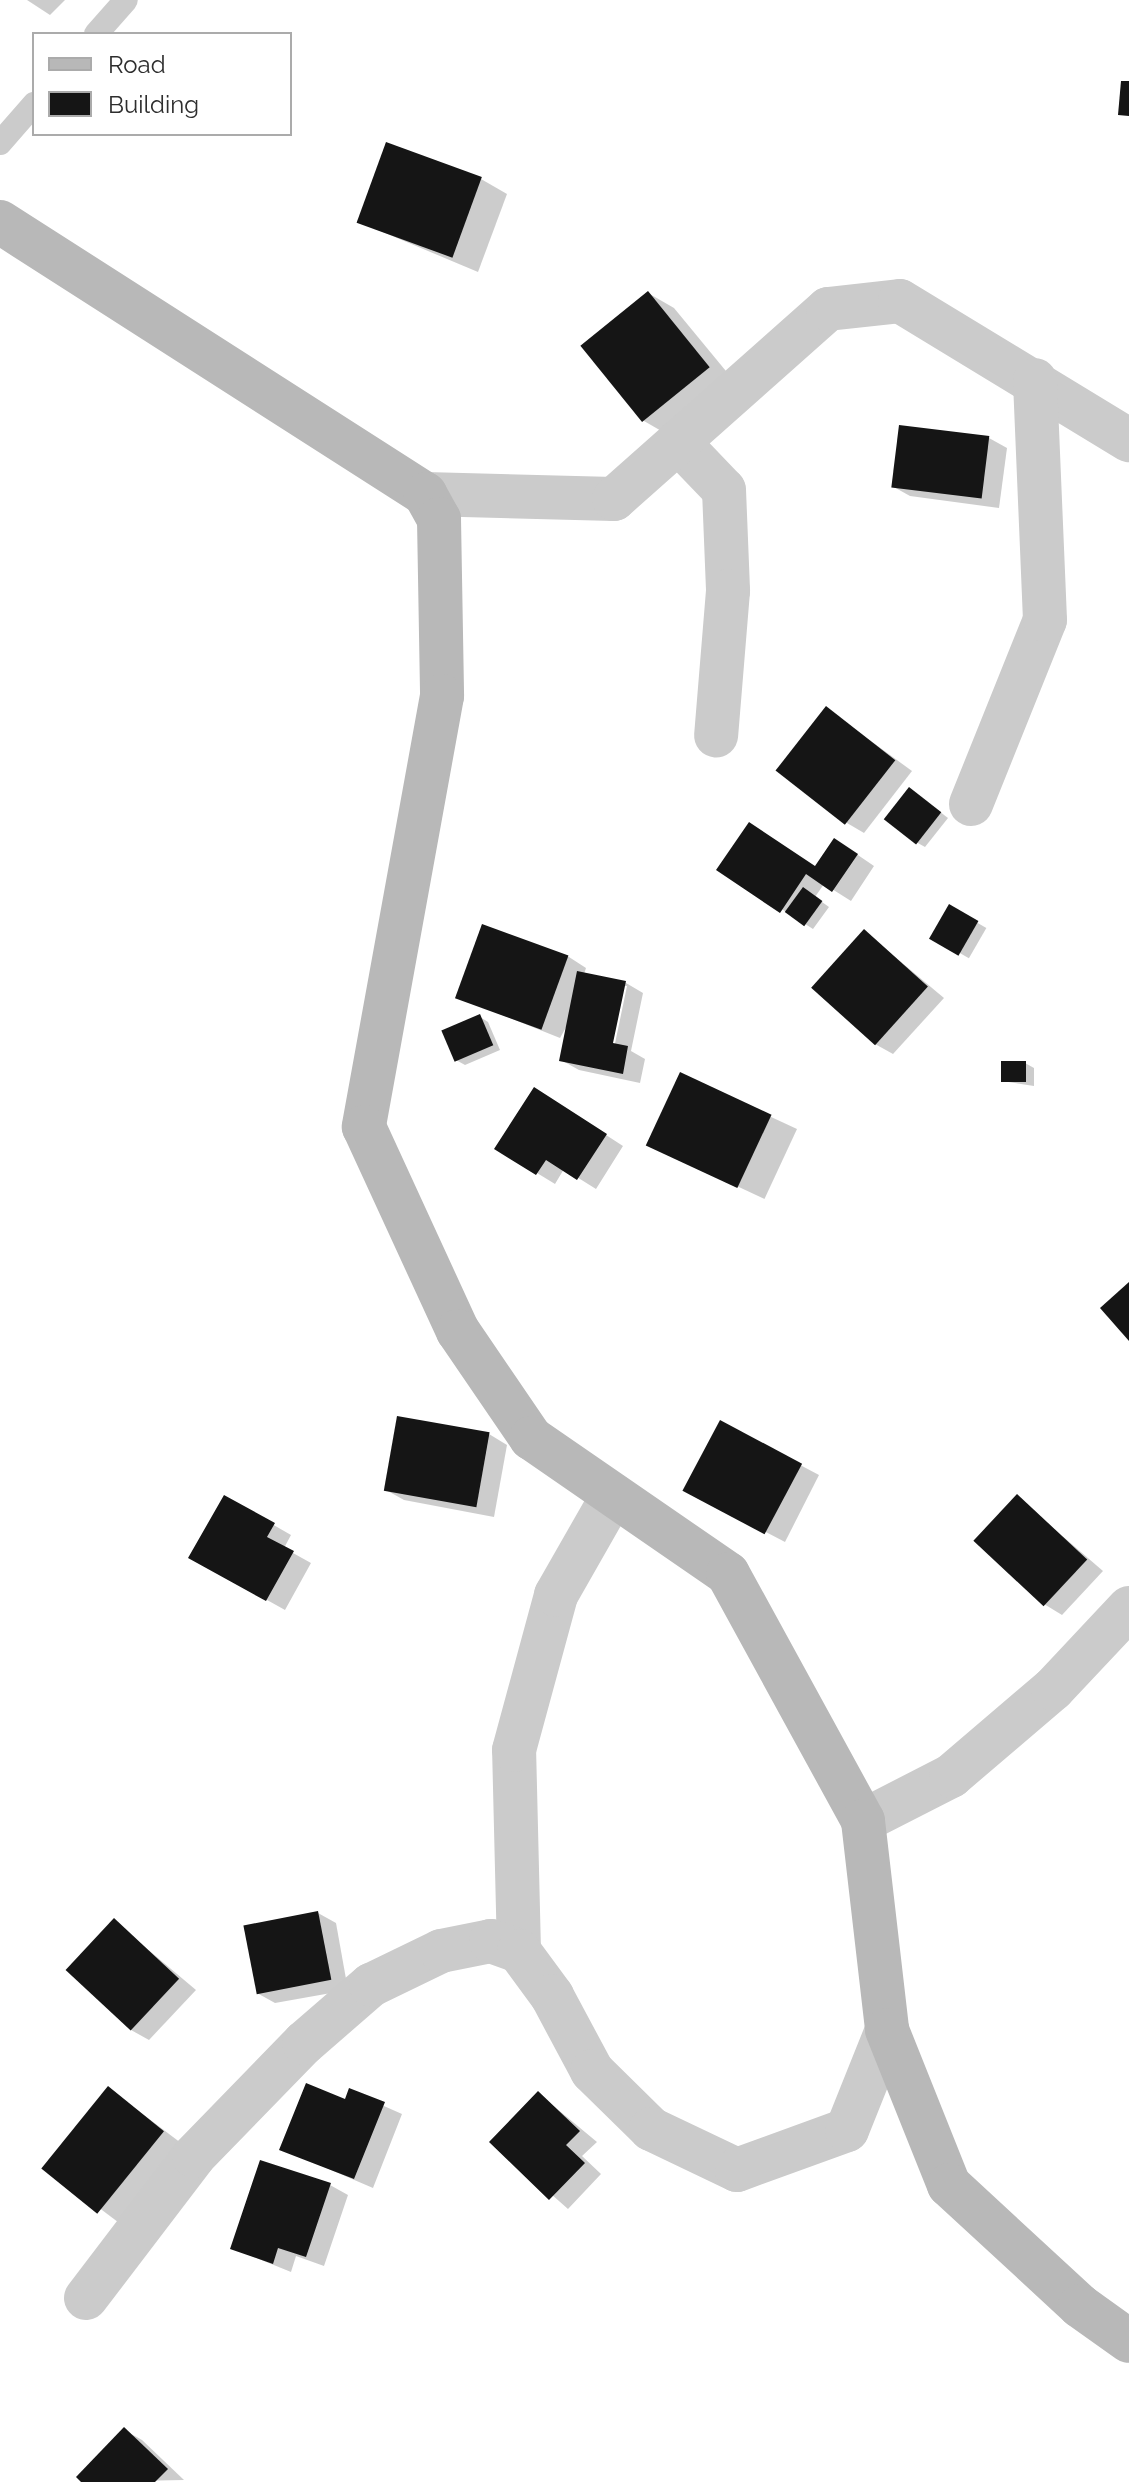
<!DOCTYPE html>
<style>
body{margin:0}
#map{position:relative;width:1129px;height:2482px;overflow:hidden;background:#fff;font-family:Raleway,sans-serif}
div>[style]{position:absolute}
.shadow>*{inset:0;background:#0003;transform-origin:0 0}
.building>*{inset:0;background:#151515;transform-origin:0 0}
.lane>*{height:24px;margin:-12px;padding:0 12px;transform-origin:12px;border-radius:12px;background:#cbcbcb}
.street>*{height:44px;margin:-22px;padding:0 22px;transform-origin:22px;border-radius:22px;background:#cbcbcb}
.secondary>*{height:44px;margin:-22px;padding:0 22px;transform-origin:22px;border-radius:22px;background:#b8b8b8}
span{translate:-50% -50%;white-space:nowrap;text-align:center;line-height:1.15;-webkit-text-stroke:8px #fff;paint-order:stroke}
.legend{position:absolute;left:32px;top:32px;width:260px;height:104px;box-sizing:border-box;background:#fff;border:2px solid #ababab;margin:0;padding:10px 14px;list-style:none;font-size:24px;color:#2e2e2e}
.legend li{display:flex;align-items:center;gap:16px;height:40px}
.legend b{width:40px;border:2px solid #ababab}
</style>
<div id="map">
<div class="shadow">
<div style="clip-path:polygon(27px 0,65px 0,50px 15px)"></div>
<div style="clip-path:polygon(481px 179px,507px 194px,478px 272px,359px 222px)"></div>
<div style="clip-path:polygon(648px 293px,674px 308px,735px 382px,670px 436px,644px 421px)"></div>
<div style="clip-path:polygon(900px 427px,989px 438px,1007px 448px,999px 508px,910px 496px,892px 486px)"></div>
<div style="clip-path:polygon(827px 709px,912px 771px,864px 833px,847px 823px)"></div>
<div style="clip-path:polygon(918px 795px,948px 818px,925px 847px,916px 842px)"></div>
<div style="clip-path:polygon(852px 851px,874px 866px,851px 901px,824px 884px,815px 897px,829px 907px,813px 929px,719px 869px,816px 867px)"></div>
<div style="left:950px;top:907px;width:42px;height:35px;rotate:30deg"></div>
<div style="clip-path:polygon(evenodd,483px 926px,569px 957px,586px 968px,584px 974px,626px 983px,643px 993px,631px 1051px,645px 1059px,640px 1083px,579px 1070px,561px 1060px,569px 1022px,560px 1038px,457px 997px,483px 926px,623px 986px,627px 986px,613px 1053px,609px 1053px,623px 986px)"></div>
<div style="clip-path:polygon(864px 931px,944px 998px,893px 1054px,875px 1044px)"></div>
<div style="clip-path:polygon(480px 1017px,488px 1022px,500px 1050px,465px 1065px,456px 1060px)"></div>
<div style="clip-path:polygon(1025px 1063px,1034px 1068px,1034px 1086px,1002px 1081px)"></div>
<div style="left:681px;top:1075px;width:128px;height:77px;rotate:25deg"></div>
<div style="clip-path:polygon(552px 1100px,623px 1146px,596px 1189px,564px 1169px,555px 1184px,537px 1173px)"></div>
<div style="clip-path:polygon(721px 1423px,819px 1475px,785px 1542px,704px 1500px)"></div>
<div style="clip-path:polygon(489px 1434px,507px 1445px,494px 1517px,404px 1500px,386px 1490px)"></div>
<div style="clip-path:polygon(225px 1497px,291px 1535px,284px 1548px,311px 1563px,285px 1610px,191px 1558px)"></div>
<div style="clip-path:polygon(1017px 1497px,1103px 1571px,1062px 1615px,1044px 1604px)"></div>
<div style="clip-path:polygon(318px 1913px,336px 1923px,348px 1990px,275px 2003px,257px 1993px)"></div>
<div style="clip-path:polygon(114px 1921px,196px 1990px,149px 2040px,131px 2030px)"></div>
<div style="left:108px;top:2088px;width:91px;height:101px;rotate:37deg"></div>
<div style="clip-path:polygon(350px 2091px,402px 2114px,373px 2188px,282px 2149px,347px 2101px)"></div>
<div style="clip-path:polygon(538px 2093px,597px 2142px,582px 2156px,601px 2174px,568px 2209px,492px 2142px)"></div>
<div style="clip-path:polygon(330px 2185px,348px 2195px,324px 2266px,296px 2256px,291px 2272px,232px 2248px)"></div>
<div style="clip-path:polygon(124px 2430px,142px 2440px,184px 2480px,84px 2482px)"></div>
</div>
<div class="building">
<div style="clip-path:polygon(1121px 81px,1129px 81px,1129px 116px,1118px 115px)"></div>
<div style="left:386px;top:142px;width:102px;height:86px;rotate:20deg"></div>
<div style="left:648px;top:291px;width:98px;height:87px;rotate:51deg"></div>
<div style="left:899px;top:425px;width:91px;height:63px;rotate:7deg"></div>
<div style="left:826px;top:706px;width:88px;height:82px;rotate:38deg"></div>
<div style="left:909px;top:787px;width:41px;height:41px;rotate:38deg"></div>
<div style="clip-path:polygon(749px 822px,815px 866px,834px 838px,858px 854px,832px 892px,806px 874px,780px 913px,716px 870px)"></div>
<div style="left:803px;top:887px;width:24px;height:31px;rotate:36deg"></div>
<div style="left:949px;top:904px;width:34px;height:40px;rotate:30deg"></div>
<div style="left:482px;top:924px;width:92px;height:79px;rotate:20deg"></div>
<div style="left:864px;top:929px;width:86px;height:79px;rotate:42deg"></div>
<div style="clip-path:polygon(577px 971px,626px 981px,613px 1043px,628px 1046px,623px 1074px,559px 1061px)"></div>
<div style="left:480px;top:1014px;width:34px;height:42px;rotate:67deg"></div>
<div style="left:1001px;top:1061px;width:25px;height:21px"></div>
<div style="left:680px;top:1072px;width:101px;height:81px;rotate:25deg"></div>
<div style="clip-path:polygon(534px 1087px,607px 1134px,577px 1180px,546px 1160px,536px 1175px,494px 1149px)"></div>
<div style="clip-path:polygon(1129px 1282px,1129px 1341px,1100px 1308px)"></div>
<div style="left:397px;top:1416px;width:94px;height:76px;rotate:10deg"></div>
<div style="left:720px;top:1420px;width:93px;height:80px;rotate:28deg"></div>
<div style="left:1017px;top:1494px;width:96px;height:64px;rotate:43deg"></div>
<div style="clip-path:polygon(224px 1495px,275px 1523px,267px 1537px,294px 1551px,266px 1601px,188px 1558px)"></div>
<div style="left:318px;top:1911px;width:70px;height:76px;rotate:79deg"></div>
<div style="left:114px;top:1918px;width:89px;height:71px;rotate:43deg"></div>
<div style="clip-path:polygon(306px 2083px,345px 2099px,349px 2088px,385px 2102px,354px 2179px,279px 2150px)"></div>
<div style="left:108px;top:2086px;width:72px;height:106px;rotate:39deg"></div>
<div style="clip-path:polygon(538px 2091px,580px 2131px,566px 2145px,585px 2163px,549px 2200px,489px 2142px)"></div>
<div style="clip-path:polygon(260px 2160px,331px 2183px,306px 2257px,278px 2248px,273px 2264px,230px 2249px)"></div>
<div style="clip-path:polygon(124px 2427px,168px 2469px,155px 2482px,81px 2482px,76px 2477px)"></div>
</div>
<div class="lane">
<div style="left:96px;top:34px;width:45px;rotate:-48.6deg"></div>
<div style="left:0;top:143px;width:52px;rotate:-48.9deg"></div>
</div>
<div class="street">
<div style="left:678px;top:442px;width:66px;rotate:46.2deg"></div>
<div style="left:724px;top:490px;width:101px;rotate:87.7deg"></div>
<div style="left:728px;top:591px;width:145px;rotate:94.7deg"></div>
<div style="left:425px;top:494px;width:189px;rotate:1.5deg"></div>
<div style="left:614px;top:499px;width:286px;rotate:-41.6deg"></div>
<div style="left:828px;top:309px;width:72px;rotate:-6.3deg"></div>
<div style="left:900px;top:301px;width:268px;rotate:31.3deg"></div>
<div style="left:971px;top:804px;width:198px;rotate:-68.1deg"></div>
<div style="left:1045px;top:620px;width:240px;rotate:-92.4deg"></div>
<div style="left:863px;top:1821px;width:99px;rotate:-27.1deg"></div>
<div style="left:951px;top:1776px;width:134px;rotate:-40.5deg"></div>
<div style="left:1053px;top:1689px;width:111px;rotate:-46.8deg"></div>
<div style="left:519px;top:1951px;width:201px;rotate:-91.4deg"></div>
<div style="left:514px;top:1750px;width:161px;rotate:-74.8deg"></div>
<div style="left:556px;top:1595px;width:115px;rotate:-60.3deg"></div>
<div style="left:86px;top:2298px;width:178px;rotate:-52.7deg"></div>
<div style="left:194px;top:2156px;width:158px;rotate:-45.8deg"></div>
<div style="left:304px;top:2043px;width:89px;rotate:-40.9deg"></div>
<div style="left:371px;top:1985px;width:78px;rotate:-25.9deg"></div>
<div style="left:441px;top:1951px;width:51px;rotate:-11.3deg"></div>
<div style="left:491px;top:1941px;width:30px;rotate:20deg"></div>
<div style="left:519px;top:1951px;width:56px;rotate:53.7deg"></div>
<div style="left:552px;top:1996px;width:85px;rotate:61.9deg"></div>
<div style="left:592px;top:2071px;width:83px;rotate:44.5deg"></div>
<div style="left:651px;top:2129px;width:95px;rotate:25.5deg"></div>
<div style="left:737px;top:2170px;width:117px;rotate:-20deg"></div>
<div style="left:847px;top:2130px;width:108px;rotate:-68.2deg"></div>
</div>
<div class="secondary">
<div style="left:0;top:222px;width:505px;rotate:32.62deg"></div>
<div style="left:425px;top:494px;width:29px;rotate:61deg"></div>
<div style="left:439px;top:519px;width:177px;rotate:89deg"></div>
<div style="left:442px;top:696px;width:438px;rotate:100.3deg"></div>
<div style="left:364px;top:1127px;width:225px;rotate:65.3deg"></div>
<div style="left:458px;top:1331px;width:130px;rotate:55.7deg"></div>
<div style="left:531px;top:1438px;width:239px;rotate:34.6deg"></div>
<div style="left:728px;top:1574px;width:281px;rotate:61.3deg"></div>
<div style="left:863px;top:1821px;width:210px;rotate:83.4deg"></div>
<div style="left:887px;top:2030px;width:167px;rotate:68.2deg"></div>
<div style="left:949px;top:2185px;width:178px;rotate:42.7deg"></div>
<div style="left:1080px;top:2306px;width:60px;rotate:35.5deg"></div>
</div>
<ul class="legend">
<li><b style="height:10px;background:#b8b8b8"></b>Road</li>
<li><b style="height:22px;background:#151515"></b>Building</li>
</ul>
</div>
